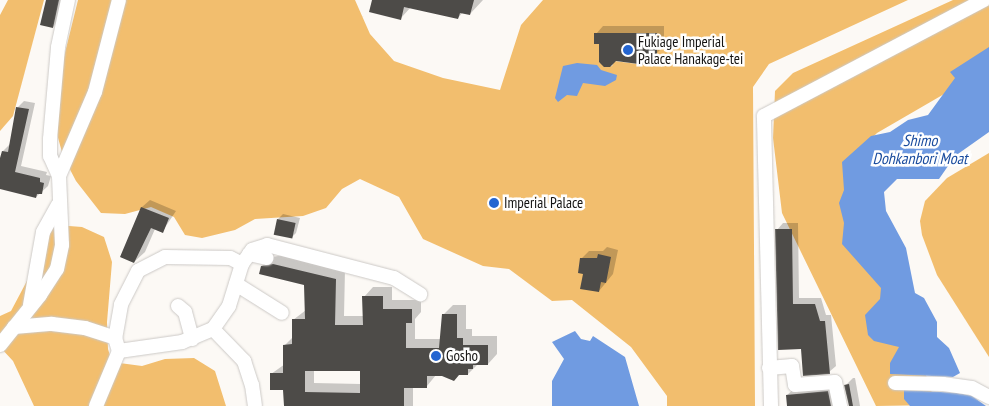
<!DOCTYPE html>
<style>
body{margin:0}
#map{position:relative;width:989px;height:406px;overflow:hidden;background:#fcf9f5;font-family:"PT Sans Narrow",sans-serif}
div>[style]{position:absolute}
.forest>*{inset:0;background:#f2be6e}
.water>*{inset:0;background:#709be1}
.shadow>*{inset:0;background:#0003}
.building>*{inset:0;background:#4d4b48;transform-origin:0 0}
.roads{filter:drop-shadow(0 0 1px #ccc9c6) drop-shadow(0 0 1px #ccc9c6)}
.minor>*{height:14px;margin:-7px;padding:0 7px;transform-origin:7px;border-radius:7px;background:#fff}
.dots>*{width:14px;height:14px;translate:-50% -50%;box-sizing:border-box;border:2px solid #fff;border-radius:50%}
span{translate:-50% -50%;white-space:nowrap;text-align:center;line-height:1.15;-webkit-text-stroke:5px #fff;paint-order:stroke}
.poi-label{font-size:15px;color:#141312}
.left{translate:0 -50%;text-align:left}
.water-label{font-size:16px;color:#1a4c9e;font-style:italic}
</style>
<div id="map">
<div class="forest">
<div style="clip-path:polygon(8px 0,44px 0,13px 116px,0 131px,0 15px)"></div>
<div style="clip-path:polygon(evenodd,78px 0,355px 0,370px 34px,394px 61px,443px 78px,500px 90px,521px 25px,543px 0,908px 0,769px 64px,753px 87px,755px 406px,667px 406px,667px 396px,631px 347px,572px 300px,552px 301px,509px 269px,483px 266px,423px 239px,399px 197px,360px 179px,342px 189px,326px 208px,303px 216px,255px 219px,235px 230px,202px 238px,185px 235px,174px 217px,151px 207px,125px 214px,101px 213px,76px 181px,63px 156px,54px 123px,55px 93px,78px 0,657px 33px,657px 55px,651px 55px,651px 61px,646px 62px,645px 65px,614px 61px,612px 66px,606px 67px,599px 62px,599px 44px,657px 33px)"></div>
<div style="clip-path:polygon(953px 0,989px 0,989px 68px,877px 133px,853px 157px,936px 405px,876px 406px,782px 213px,773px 138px,775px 91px,793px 73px)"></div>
<div style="clip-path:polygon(989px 153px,989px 357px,937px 275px,922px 235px,920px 221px,925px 201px,947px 178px)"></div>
<div style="clip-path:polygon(56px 225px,82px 227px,104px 237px,112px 262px,107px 322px,108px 349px,112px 362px,142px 366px,165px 359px,194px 358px,215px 371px,226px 406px,34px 406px,13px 361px,0 347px,0 316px,11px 311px,38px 260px,44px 235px)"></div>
</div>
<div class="water">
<div style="clip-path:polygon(989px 47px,989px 132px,955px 156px,939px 179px,897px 179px,884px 192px,886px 211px,906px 248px,915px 293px,924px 298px,937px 322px,937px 337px,949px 348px,960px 373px,953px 377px,890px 374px,890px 363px,899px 347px,874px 341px,868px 335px,865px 315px,880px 299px,881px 288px,842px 244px,844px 223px,839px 203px,844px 190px,842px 162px,871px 136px,890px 132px,908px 120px,928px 115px,955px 78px,950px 72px)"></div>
<div style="clip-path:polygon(577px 63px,597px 65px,601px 70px,617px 75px,616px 80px,605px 86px,583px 83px,577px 96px,567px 95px,558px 102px,555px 98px,563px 66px)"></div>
<div style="clip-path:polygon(575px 331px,581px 339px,590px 341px,593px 336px,625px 357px,639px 406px,552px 406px,552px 381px,564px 359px,552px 342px)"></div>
<div style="clip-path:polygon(904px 390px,958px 393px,972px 396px,986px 406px,910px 406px,904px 399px)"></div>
</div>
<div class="shadow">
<div style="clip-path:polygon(47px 0,63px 0,58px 22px,53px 27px)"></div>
<div style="clip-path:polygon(374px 0,483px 0,470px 14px,463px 12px,458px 18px,411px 7px,401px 18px)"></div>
<div style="clip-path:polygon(603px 26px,664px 26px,664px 46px,650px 60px,600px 43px,596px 34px)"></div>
<div style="clip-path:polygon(24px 101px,35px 103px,21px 166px,47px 172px,46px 175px,51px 176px,48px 186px,36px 197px,0 188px,3px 151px,10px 144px,17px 108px)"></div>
<div style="clip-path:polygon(150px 200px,176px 211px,162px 232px,155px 229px,145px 252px,134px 262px,121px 257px,142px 207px)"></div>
<div style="clip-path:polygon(283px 214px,300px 218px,296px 233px,291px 238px,278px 219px)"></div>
<div style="clip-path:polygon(783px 223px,798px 223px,799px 298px,821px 298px,826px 315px,831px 315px,836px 366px,829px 372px,802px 348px,777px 230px)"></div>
<div style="clip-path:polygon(607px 247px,618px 250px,613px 274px,599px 291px,584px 273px,581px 259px,589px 251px,603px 251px)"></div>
<div style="clip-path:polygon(evenodd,284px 255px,345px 270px,344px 316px,364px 316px,364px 297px,373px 287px,392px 287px,392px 300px,421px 300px,421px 312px,415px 319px,415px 339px,441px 339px,443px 315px,453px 305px,466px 305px,466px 329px,472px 329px,472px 336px,497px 336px,497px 354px,488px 364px,477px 365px,468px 374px,436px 375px,427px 386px,413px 386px,413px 406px,285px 406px,285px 389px,271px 374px,285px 364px,285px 345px,293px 337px,293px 320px,306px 310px,306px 284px,262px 266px,272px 257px,284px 255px,314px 370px,361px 370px,361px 384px,314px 383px,314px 370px)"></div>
<div style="clip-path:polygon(853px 378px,855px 378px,860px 406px,849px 406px,846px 385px)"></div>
<div style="clip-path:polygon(835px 385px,843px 406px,788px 406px,787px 395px,794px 389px)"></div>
</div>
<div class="building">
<div style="clip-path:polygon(46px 0,59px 0,53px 28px,40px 25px)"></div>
<div style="clip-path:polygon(372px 0,474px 0,470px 15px,460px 13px,458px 19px,404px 7px,401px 20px,369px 12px)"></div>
<div style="clip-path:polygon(594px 33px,657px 33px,657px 55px,651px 55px,651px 62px,646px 62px,646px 65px,616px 61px,610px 67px,604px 67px,599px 62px,599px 44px,594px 44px)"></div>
<div style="clip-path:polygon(16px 107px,29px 109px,15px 172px,40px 178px,40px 182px,44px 183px,42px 194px,37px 194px,36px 198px,0 189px,0 158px,2px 151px,8px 152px)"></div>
<div style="clip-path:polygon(141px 207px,169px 218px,163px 233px,151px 228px,134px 263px,120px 257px)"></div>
<div style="left:277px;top:219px;width:19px;height:16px;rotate:12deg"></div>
<div style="clip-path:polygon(775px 229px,792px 229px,793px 304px,815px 304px,820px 321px,825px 321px,830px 374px,803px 376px,801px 349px,778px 350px)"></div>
<div style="clip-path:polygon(598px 254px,611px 257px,606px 283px,601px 282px,599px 292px,580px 289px,583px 274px,578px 273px,580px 258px,597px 258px)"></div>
<div style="clip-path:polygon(evenodd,273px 264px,336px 279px,335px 325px,363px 325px,362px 296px,383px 296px,383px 309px,412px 309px,412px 323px,406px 323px,406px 348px,439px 348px,442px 314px,457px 314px,457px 338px,463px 338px,463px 345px,488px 345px,488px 365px,473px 365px,473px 369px,468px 369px,468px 375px,459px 375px,454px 381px,442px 376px,427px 376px,427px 388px,404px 388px,404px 406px,284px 406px,283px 390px,270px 390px,270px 373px,283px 373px,283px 345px,292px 344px,292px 319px,305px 319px,304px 285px,259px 274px,261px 266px,273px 264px,305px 371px,360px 371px,360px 393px,305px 392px,305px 371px)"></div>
<div style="clip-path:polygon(849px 384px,853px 406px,849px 406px,844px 385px)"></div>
<div style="clip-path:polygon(828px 391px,831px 406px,787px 406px,786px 395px)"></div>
</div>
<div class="roads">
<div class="minor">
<div style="left:59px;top:176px;width:22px;rotate:-114deg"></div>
<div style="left:50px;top:156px;width:17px;rotate:-90deg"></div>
<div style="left:50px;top:139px;width:92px;rotate:-85deg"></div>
<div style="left:58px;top:47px;width:48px;rotate:-78deg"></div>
<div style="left:249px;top:254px;width:18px;rotate:13deg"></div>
<div style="left:242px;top:264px;width:13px;rotate:-153deg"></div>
<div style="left:230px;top:258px;width:65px;rotate:-179.1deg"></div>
<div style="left:165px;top:257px;width:30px;rotate:153deg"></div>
<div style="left:138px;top:271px;width:38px;rotate:117deg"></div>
<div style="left:121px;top:305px;width:34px;rotate:100deg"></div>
<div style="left:115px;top:338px;width:14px;rotate:73deg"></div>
<div style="left:119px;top:351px;width:64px;rotate:-8.1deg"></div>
<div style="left:182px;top:342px;width:34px;rotate:-23deg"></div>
<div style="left:213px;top:329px;width:28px;rotate:-55deg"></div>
<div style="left:229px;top:306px;width:44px;rotate:-72.8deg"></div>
<div style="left:242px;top:264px;width:17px;rotate:-54deg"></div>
<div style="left:252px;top:250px;width:16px;rotate:-18deg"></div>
<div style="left:267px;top:245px;width:131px;rotate:14.6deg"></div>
<div style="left:394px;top:278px;width:31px;rotate:32deg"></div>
<div style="left:236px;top:284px;width:54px;rotate:32.2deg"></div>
<div style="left:30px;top:305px;width:74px;rotate:-79.9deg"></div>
<div style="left:43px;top:232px;width:31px;rotate:-61deg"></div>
<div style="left:178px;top:306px;width:9px;rotate:41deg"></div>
<div style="left:185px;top:312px;width:28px;rotate:75deg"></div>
<div style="left:14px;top:327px;width:38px;rotate:-5deg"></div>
<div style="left:52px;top:324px;width:33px;rotate:7deg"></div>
<div style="left:85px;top:328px;width:32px;rotate:18deg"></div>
<div style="left:213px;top:329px;width:45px;rotate:45.9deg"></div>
<div style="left:244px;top:361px;width:25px;rotate:72deg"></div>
<div style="left:252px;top:385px;width:21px;rotate:82deg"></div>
<div style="left:0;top:345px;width:64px;rotate:-51.3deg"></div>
<div style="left:40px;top:295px;width:31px;rotate:-57deg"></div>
<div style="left:57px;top:269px;width:25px;rotate:-78deg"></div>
<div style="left:62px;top:245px;width:69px;rotate:-92.5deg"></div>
<div style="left:59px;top:176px;width:91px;rotate:-66.8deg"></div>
<div style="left:95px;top:92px;width:95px;rotate:-75.4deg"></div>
<div style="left:769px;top:368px;width:23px;rotate:-5deg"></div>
<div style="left:792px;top:366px;width:19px;rotate:81deg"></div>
<div style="left:795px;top:385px;width:40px;rotate:-4.3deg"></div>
<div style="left:835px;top:382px;width:25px;rotate:78deg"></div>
<div style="left:895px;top:383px;width:48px;rotate:1.2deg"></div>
<div style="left:943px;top:384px;width:29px;rotate:8deg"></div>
<div style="left:972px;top:388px;width:19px;rotate:28deg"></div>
<div style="left:96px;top:406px;width:60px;rotate:-67.3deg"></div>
<div style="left:771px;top:406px;width:290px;rotate:-91.4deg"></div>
<div style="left:764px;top:116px;width:249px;rotate:-27.8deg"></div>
</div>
</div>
<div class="dots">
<div style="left:628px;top:50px;background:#2465d1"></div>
<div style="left:494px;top:203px;background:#2465d1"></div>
<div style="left:436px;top:356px;background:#2465d1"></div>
</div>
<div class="poi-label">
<span class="left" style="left:638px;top:50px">Fukiage Imperial<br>Palace Hanakage-tei</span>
<span class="left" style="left:504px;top:203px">Imperial Palace</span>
<span class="left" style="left:446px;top:356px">Gosho</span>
</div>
<div class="water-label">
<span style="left:920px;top:149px">Shimo<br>Dohkanbori Moat</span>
</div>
</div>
